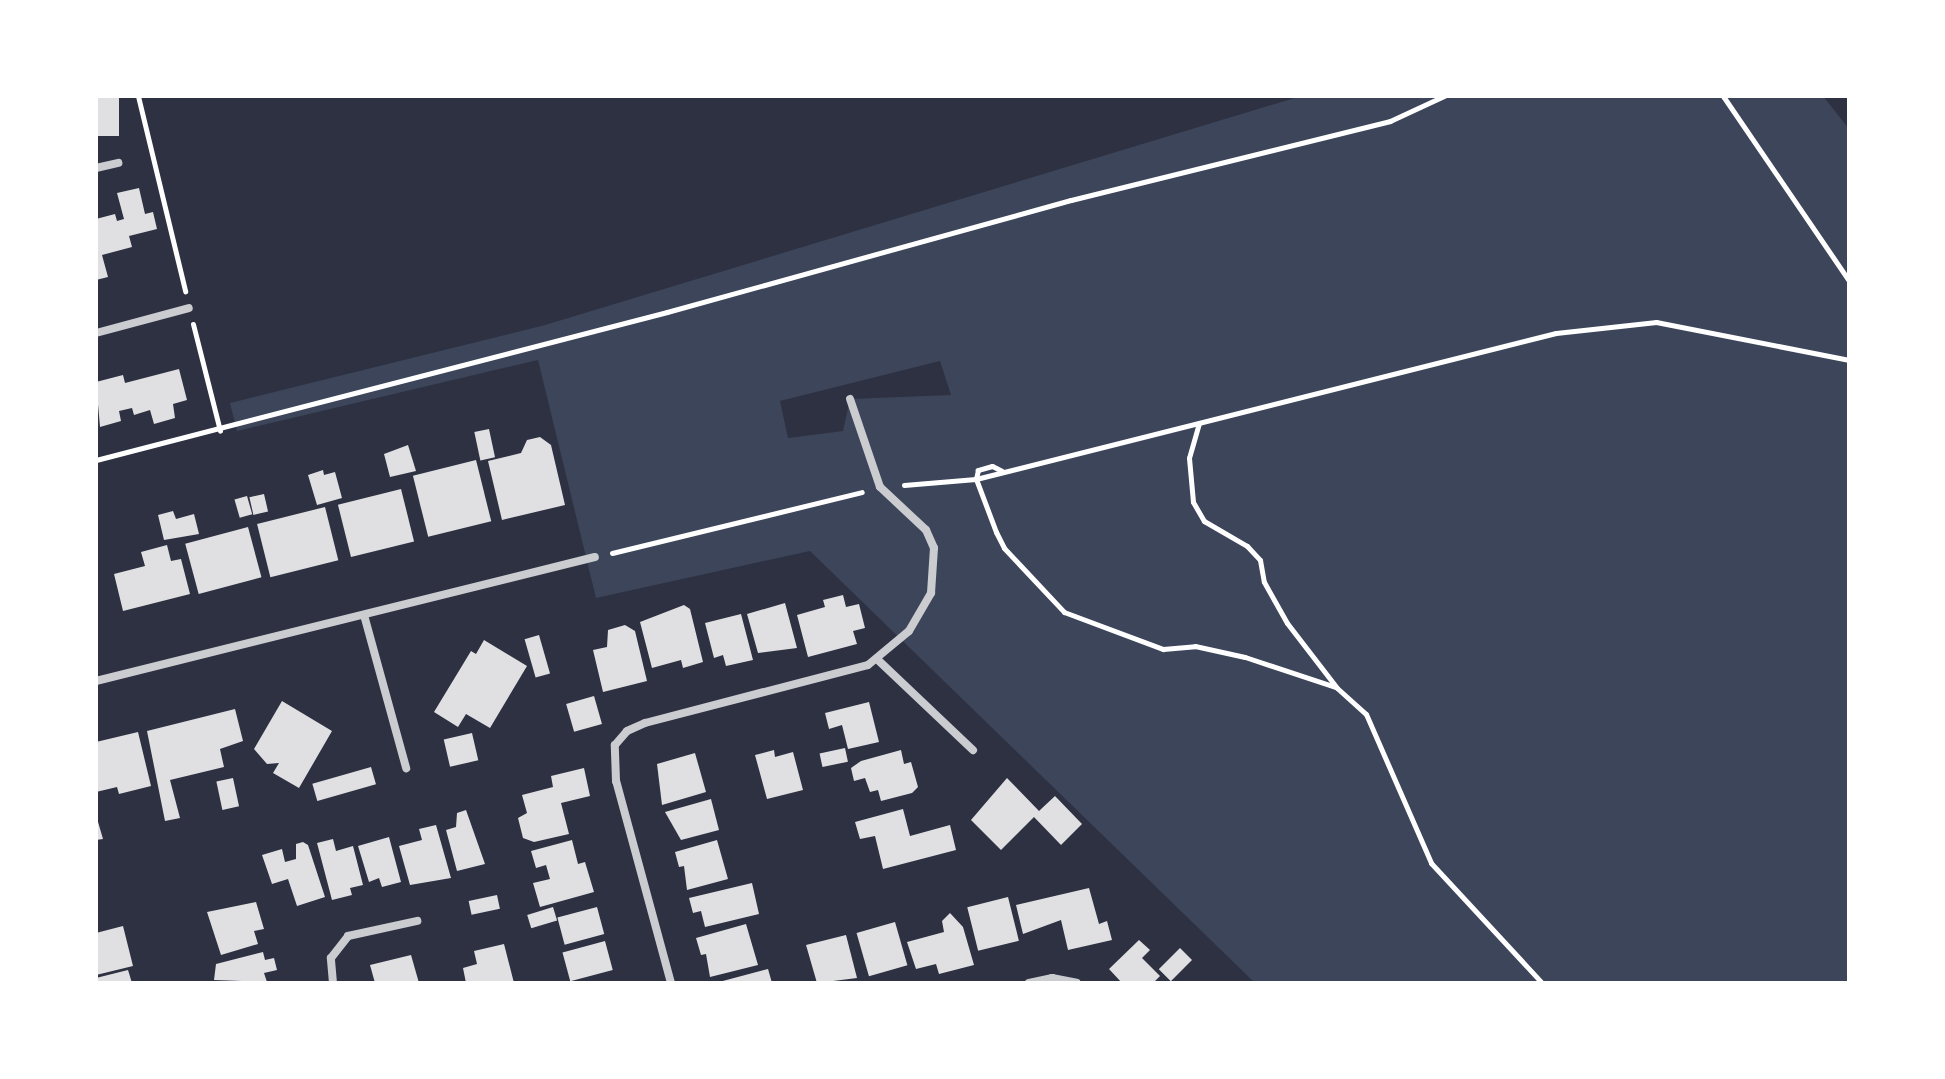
<!DOCTYPE html>
<style>
body{margin:0}
#map{position:relative;width:1945px;height:1079px;overflow:hidden;background:#2d3142;font-family:"PT Sans Narrow",sans-serif}
div>[style]{position:absolute}
.green>*{inset:0;background:#3c4559}
.building>*{inset:0;background:#e0e0e3;transform-origin:0 0}
.path>*{height:5px;margin:-2.5px;padding:0 2.5px;transform-origin:2.5px;border-radius:2.5px;background:#fff}
.minor>*{height:8px;margin:-4px;padding:0 4px;transform-origin:4px;border-radius:4px;background:#caccd0}
span{translate:-50% -50%;white-space:nowrap;text-align:center;line-height:1.15;-webkit-text-stroke:8px #fff;paint-order:stroke}
.frame{position:absolute;inset:0;border:98px solid #fff;pointer-events:none}
</style>
<div id="map">
<div class="green">
<div style="clip-path:polygon(evenodd,1301px 96px,1823px 96px,1849px 129px,1849px 983px,1255px 983px,810px 551px,596px 598px,538px 360px,237px 431px,230px 403px,545px 325px,1301px 96px,940px 361px,951px 395px,850px 399px,843px 431px,788px 438px,780px 401px,940px 361px)"></div>
</div>
<div class="building">
<div style="left:96px;top:96px;width:23px;height:40px"></div>
<div style="clip-path:polygon(139px 188px,145px 214px,153px 212px,157px 229px,129px 236px,132px 247px,102px 255px,108px 277px,96px 280px,96px 219px,115px 214px,117px 221px,124px 219px,117px 193px)"></div>
<div style="clip-path:polygon(179px 369px,187px 400px,173px 404px,175px 418px,154px 424px,150px 410px,134px 415px,132px 408px,119px 411px,121px 421px,100px 427px,96px 382px,123px 375px,125px 383px)"></div>
<div style="left:489px;top:429px;width:29px;height:15px;rotate:78deg"></div>
<div style="clip-path:polygon(540px 437px,551px 445px,565px 505px,502px 520px,488px 461px,521px 453px,527px 440px)"></div>
<div style="clip-path:polygon(408px 445px,416px 471px,390px 477px,384px 454px)"></div>
<div style="left:476px;top:460px;width:63px;height:65px;rotate:76deg"></div>
<div style="clip-path:polygon(323px 470px,324px 475px,335px 472px,342px 498px,317px 505px,308px 475px)"></div>
<div style="left:401px;top:489px;width:54px;height:65px;rotate:76deg"></div>
<div style="left:264px;top:494px;width:18px;height:15px;rotate:77deg"></div>
<div style="left:247px;top:496px;width:19px;height:13px;rotate:74deg"></div>
<div style="left:325px;top:507px;width:55px;height:70px;rotate:76deg"></div>
<div style="clip-path:polygon(173px 511px,176px 519px,194px 514px,199px 534px,164px 540px,158px 515px)"></div>
<div style="left:248px;top:527px;width:52px;height:65px;rotate:75deg"></div>
<div style="clip-path:polygon(167px 545px,171px 561px,181px 559px,190px 594px,123px 611px,114px 574px,145px 566px,141px 552px)"></div>
<div style="clip-path:polygon(843px 595px,846px 607px,859px 604px,865px 628px,853px 631px,857px 644px,808px 657px,797px 615px,825px 607px,823px 600px)"></div>
<div style="clip-path:polygon(785px 603px,797px 648px,758px 653px,747px 614px)"></div>
<div style="clip-path:polygon(684px 605px,690px 609px,703px 662px,683px 668px,681px 660px,652px 668px,640px 622px)"></div>
<div style="clip-path:polygon(741px 614px,753px 660px,726px 666px,723px 655px,714px 658px,705px 623px)"></div>
<div style="clip-path:polygon(625px 625px,635px 631px,647px 681px,603px 692px,593px 650px,607px 647px,608px 630px)"></div>
<div style="left:539px;top:635px;width:40px;height:15px;rotate:74deg"></div>
<div style="clip-path:polygon(484px 640px,527px 666px,490px 728px,466px 714px,458px 727px,434px 712px,471px 651px,476px 654px)"></div>
<div style="left:594px;top:696px;width:29px;height:29px;rotate:74deg"></div>
<div style="clip-path:polygon(282px 701px,332px 731px,299px 788px,273px 773px,279px 763px,267px 764px,254px 749px)"></div>
<div style="clip-path:polygon(869px 702px,879px 742px,848px 749px,842px 725px,829px 729px,825px 713px)"></div>
<div style="clip-path:polygon(235px 709px,243px 741px,220px 749px,224px 767px,170px 780px,180px 818px,165px 821px,147px 731px)"></div>
<div style="clip-path:polygon(138px 732px,151px 786px,119px 794px,117px 787px,96px 792px,96px 742px)"></div>
<div style="left:472px;top:733px;width:28px;height:29px;rotate:77deg"></div>
<div style="left:845px;top:748px;width:14px;height:26px;rotate:78deg"></div>
<div style="clip-path:polygon(774px 750px,775px 757px,793px 752px,803px 790px,767px 799px,755px 755px)"></div>
<div style="clip-path:polygon(901px 750px,904px 764px,911px 762px,918px 787px,912px 793px,881px 801px,878px 790px,870px 792px,865px 778px,854px 781px,851px 768px,861px 761px)"></div>
<div style="clip-path:polygon(695px 753px,706px 792px,662px 805px,657px 764px)"></div>
<div style="left:371px;top:767px;width:18px;height:61px;rotate:74deg"></div>
<div style="clip-path:polygon(584px 768px,590px 796px,561px 803px,569px 834px,534px 842px,523px 838px,518px 818px,527px 813px,522px 795px,553px 787px,551px 776px)"></div>
<div style="left:233px;top:778px;width:29px;height:17px;rotate:78deg"></div>
<div style="clip-path:polygon(1007px 778px,1039px 811px,1055px 796px,1082px 824px,1061px 845px,1034px 817px,1001px 850px,971px 820px)"></div>
<div style="clip-path:polygon(711px 799px,719px 830px,681px 840px,665px 812px)"></div>
<div style="clip-path:polygon(903px 809px,910px 836px,950px 825px,956px 850px,883px 869px,875px 836px,860px 839px,855px 822px)"></div>
<div style="clip-path:polygon(466px 810px,485px 864px,457px 871px,446px 830px,456px 827px,457px 813px)"></div>
<div style="clip-path:polygon(96px 815px,103px 839px,96px 840px)"></div>
<div style="clip-path:polygon(436px 825px,451px 878px,410px 885px,399px 846px,422px 840px,419px 829px)"></div>
<div style="clip-path:polygon(389px 837px,401px 882px,382px 887px,379px 878px,369px 882px,358px 846px)"></div>
<div style="clip-path:polygon(333px 839px,336px 851px,353px 846px,363px 885px,350px 888px,352px 895px,332px 900px,317px 843px)"></div>
<div style="clip-path:polygon(572px 840px,578px 864px,585px 862px,594px 892px,540px 907px,533px 883px,550px 879px,546px 865px,536px 868px,531px 851px)"></div>
<div style="clip-path:polygon(717px 840px,728px 879px,687px 890px,684px 866px,679px 867px,675px 852px)"></div>
<div style="clip-path:polygon(303px 842px,308px 845px,325px 897px,297px 906px,288px 879px,272px 884px,262px 855px,282px 849px,285px 862px,296px 859px,296px 844px)"></div>
<div style="clip-path:polygon(752px 883px,759px 914px,705px 927px,701px 911px,693px 913px,689px 898px)"></div>
<div style="clip-path:polygon(1089px 888px,1099px 924px,1107px 921px,1112px 940px,1068px 950px,1061px 920px,1023px 934px,1016px 905px)"></div>
<div style="left:497px;top:895px;width:14px;height:29px;rotate:78deg"></div>
<div style="left:1008px;top:897px;width:45px;height:42px;rotate:76deg"></div>
<div style="clip-path:polygon(256px 902px,264px 929px,254px 931px,258px 944px,221px 955px,207px 912px)"></div>
<div style="left:553px;top:907px;width:14px;height:27px;rotate:73deg"></div>
<div style="left:597px;top:907px;width:28px;height:41px;rotate:75deg"></div>
<div style="clip-path:polygon(950px 913px,963px 927px,974px 965px,939px 974px,936px 964px,916px 969px,907px 942px,944px 932px,942px 921px)"></div>
<div style="left:895px;top:922px;width:45px;height:40px;rotate:74deg"></div>
<div style="clip-path:polygon(746px 924px,758px 965px,710px 977px,706px 954px,701px 955px,696px 938px)"></div>
<div style="clip-path:polygon(123px 926px,133px 966px,96px 975px,96px 933px)"></div>
<div style="clip-path:polygon(846px 935px,857px 978px,817px 983px,806px 945px)"></div>
<div style="clip-path:polygon(1139px 940px,1150px 950px,1142px 958px,1160px 976px,1153px 983px,1122px 983px,1109px 969px)"></div>
<div style="left:605px;top:941px;width:30px;height:44px;rotate:75deg"></div>
<div style="clip-path:polygon(504px 944px,514px 983px,466px 983px,463px 968px,477px 964px,474px 951px)"></div>
<div style="left:1180px;top:948px;width:17px;height:30px;rotate:45deg"></div>
<div style="clip-path:polygon(263px 952px,265px 960px,274px 958px,277px 970px,264px 973px,267px 982px,214px 980px,216px 964px)"></div>
<div style="clip-path:polygon(411px 955px,419px 983px,375px 983px,370px 965px)"></div>
<div style="clip-path:polygon(768px 969px,772px 983px,720px 983px,719px 982px)"></div>
<div style="clip-path:polygon(128px 970px,132px 983px,96px 983px,96px 978px)"></div>
</div>
<div class="path">
<div style="left:138px;top:96px;width:201px;rotate:76.4deg"></div>
<div style="left:1723px;top:96px;width:224px;rotate:55.7deg"></div>
<div style="left:193px;top:324px;width:110px;rotate:75.8deg"></div>
<div style="left:1199px;top:423px;width:36px;rotate:106deg"></div>
<div style="left:1189px;top:458px;width:44px;rotate:84.8deg"></div>
<div style="left:1193px;top:502px;width:22px;rotate:60deg"></div>
<div style="left:1204px;top:521px;width:50px;rotate:30.2deg"></div>
<div style="left:1247px;top:546px;width:19px;rotate:47deg"></div>
<div style="left:1260px;top:560px;width:22px;rotate:80deg"></div>
<div style="left:1264px;top:582px;width:47px;rotate:60.7deg"></div>
<div style="left:1287px;top:623px;width:82px;rotate:52.4deg"></div>
<div style="left:1337px;top:688px;width:39px;rotate:42deg"></div>
<div style="left:1366px;top:714px;width:163px;rotate:66.4deg"></div>
<div style="left:1431px;top:863px;width:163px;rotate:47.2deg"></div>
<div style="left:96px;top:460px;width:590px;rotate:-14.53deg"></div>
<div style="left:667px;top:312px;width:419px;rotate:-15.5deg"></div>
<div style="left:1071px;top:200px;width:329px;rotate:-13.9deg"></div>
<div style="left:1390px;top:121px;width:60px;rotate:-24.8deg"></div>
<div style="left:1002px;top:471px;width:11px;rotate:-153deg"></div>
<div style="left:992px;top:466px;width:15px;rotate:164deg"></div>
<div style="left:978px;top:470px;width:9px;rotate:103deg"></div>
<div style="left:976px;top:479px;width:57px;rotate:69.3deg"></div>
<div style="left:996px;top:532px;width:18px;rotate:63deg"></div>
<div style="left:1004px;top:548px;width:88px;rotate:46.8deg"></div>
<div style="left:1064px;top:612px;width:106px;rotate:20.5deg"></div>
<div style="left:1163px;top:649px;width:32px;rotate:-5deg"></div>
<div style="left:1195px;top:646px;width:51px;rotate:12.4deg"></div>
<div style="left:1245px;top:657px;width:95px;rotate:18.4deg"></div>
<div style="left:904px;top:485px;width:72px;rotate:-4.8deg"></div>
<div style="left:976px;top:479px;width:598px;rotate:-14.13deg"></div>
<div style="left:1556px;top:333px;width:101px;rotate:-6.3deg"></div>
<div style="left:1656px;top:322px;width:197px;rotate:11.1deg"></div>
<div style="left:612px;top:553px;width:257px;rotate:-13.7deg"></div>
</div>
<div class="minor">
<div style="left:96px;top:168px;width:23px;rotate:-13deg"></div>
<div style="left:96px;top:333px;width:96px;rotate:-15deg"></div>
<div style="left:364px;top:615px;width:159px;rotate:74.6deg"></div>
<div style="left:878px;top:660px;width:131px;rotate:43.5deg"></div>
<div style="left:96px;top:681px;width:514px;rotate:-13.96deg"></div>
<div style="left:333px;top:983px;width:25px;rotate:-95deg"></div>
<div style="left:331px;top:958px;width:28px;rotate:-52deg"></div>
<div style="left:348px;top:936px;width:71px;rotate:-12.3deg"></div>
<div style="left:671px;top:983px;width:209px;rotate:-105.2deg"></div>
<div style="left:616px;top:781px;width:36px;rotate:-92deg"></div>
<div style="left:615px;top:745px;width:18px;rotate:-49deg"></div>
<div style="left:627px;top:731px;width:20px;rotate:-24deg"></div>
<div style="left:645px;top:723px;width:230px;rotate:-14.6deg"></div>
<div style="left:868px;top:665px;width:53px;rotate:-39.7deg"></div>
<div style="left:909px;top:631px;width:44px;rotate:-59.9deg"></div>
<div style="left:931px;top:593px;width:45px;rotate:-86.2deg"></div>
<div style="left:934px;top:548px;width:20px;rotate:-114deg"></div>
<div style="left:926px;top:530px;width:63px;rotate:-136.9deg"></div>
<div style="left:880px;top:487px;width:93px;rotate:-108.8deg"></div>
<div style="left:1029px;top:983px;width:24px;rotate:-12deg"></div>
<div style="left:1052px;top:978px;width:25px;rotate:11deg"></div>
</div>
<div class="frame"></div>
</div>
